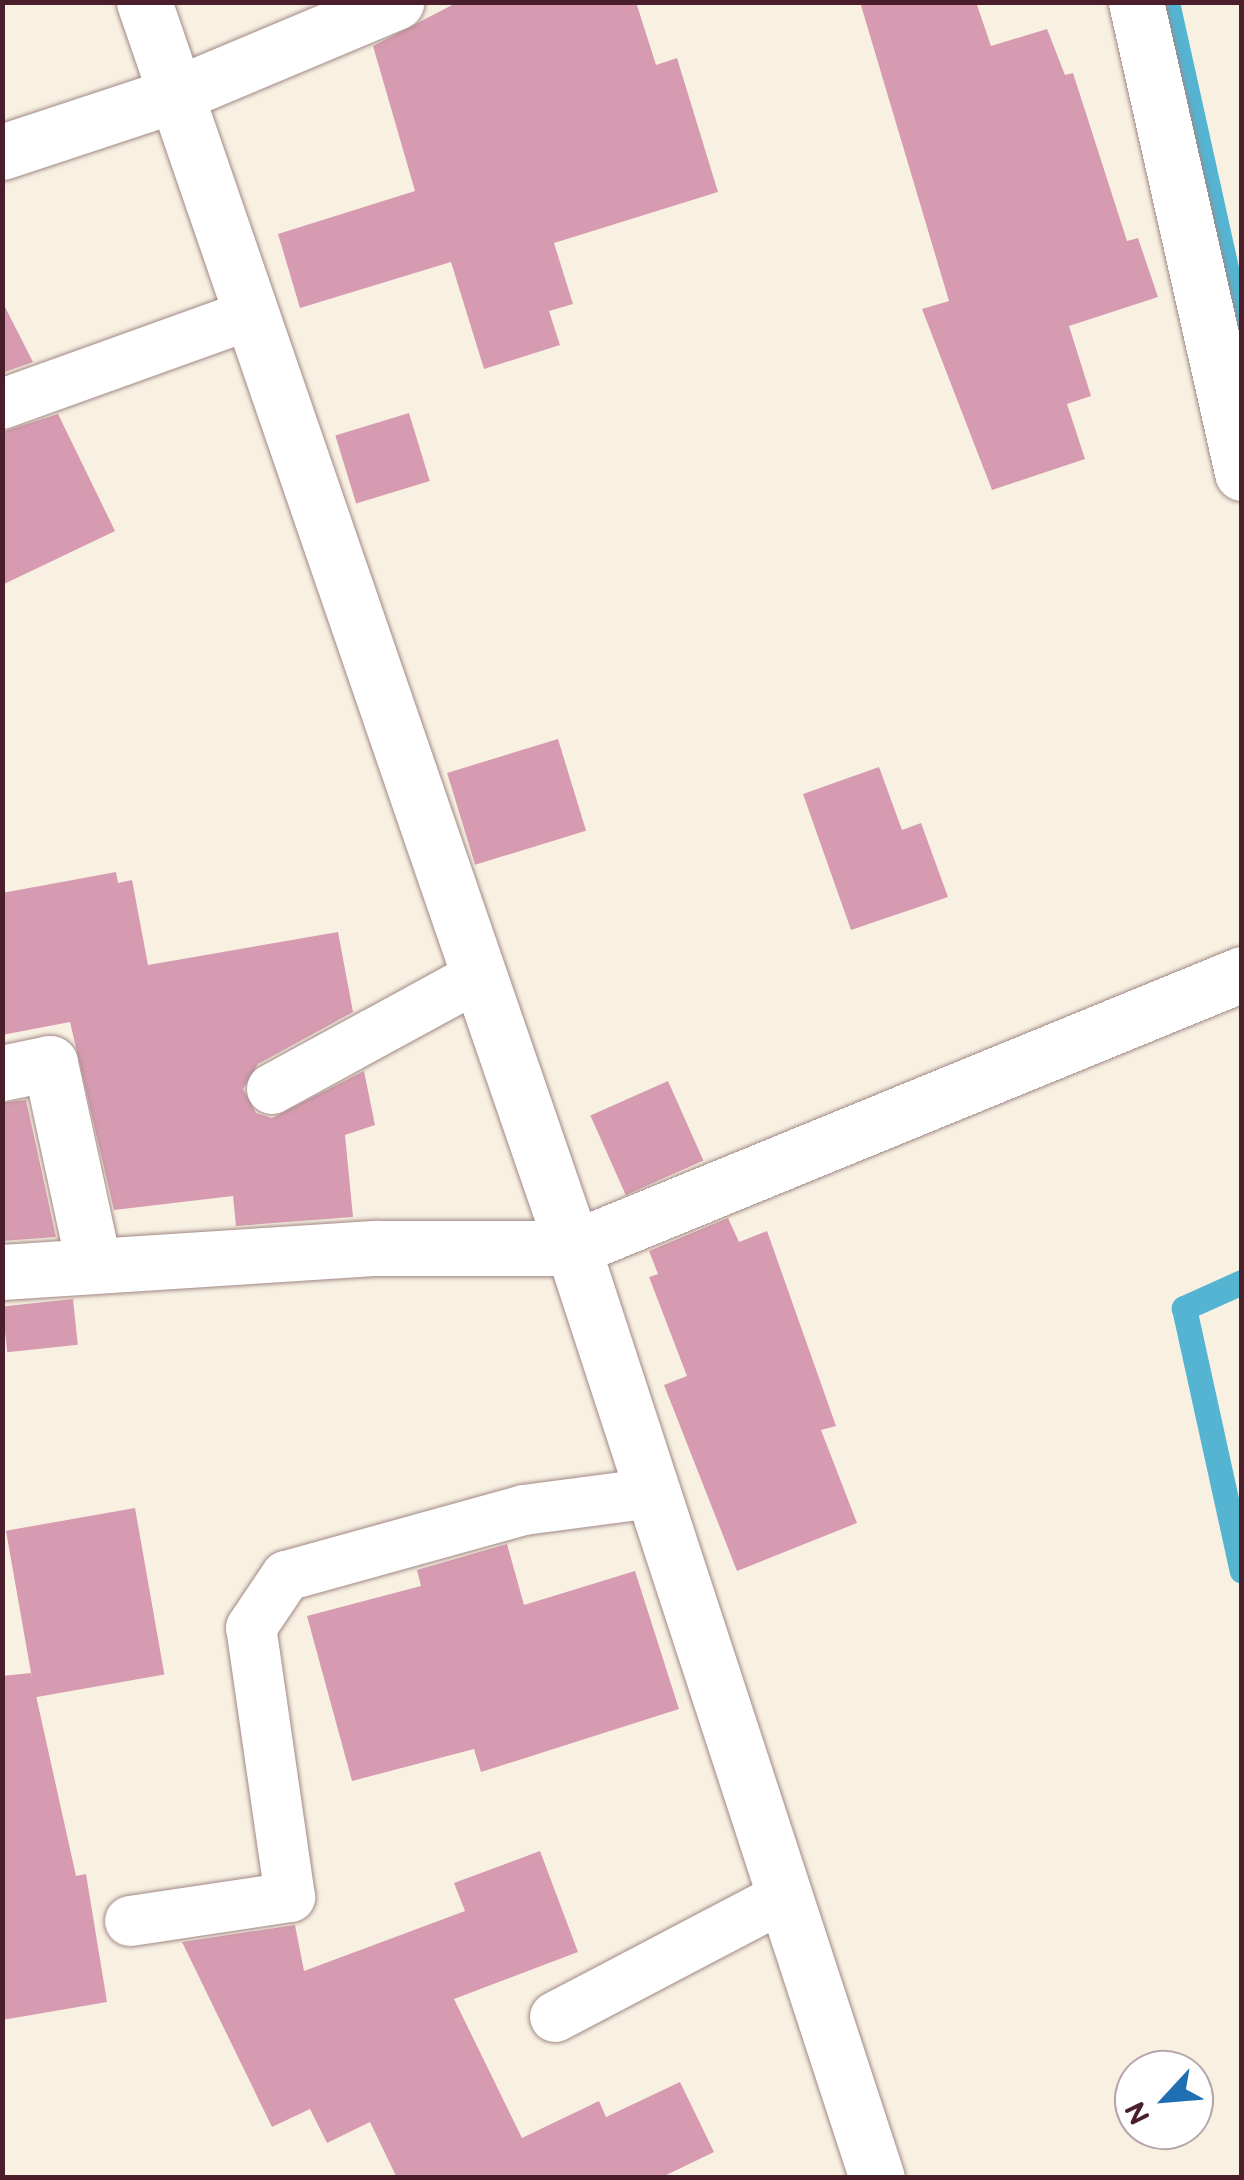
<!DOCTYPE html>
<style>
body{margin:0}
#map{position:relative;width:1244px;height:2180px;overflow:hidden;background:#f8f1e2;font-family:"Balsamiq Sans",sans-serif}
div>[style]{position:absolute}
.stream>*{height:25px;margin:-12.5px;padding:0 12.5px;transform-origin:12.5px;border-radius:12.5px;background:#54b4d2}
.building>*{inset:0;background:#d69bb0;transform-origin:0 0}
.roads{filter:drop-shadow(0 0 2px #a18886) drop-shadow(0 0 2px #a18886)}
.lane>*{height:50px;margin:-25px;padding:0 25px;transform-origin:25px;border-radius:25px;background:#fff}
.street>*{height:55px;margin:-27.5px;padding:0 27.5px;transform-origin:27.5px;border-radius:27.5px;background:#fff}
span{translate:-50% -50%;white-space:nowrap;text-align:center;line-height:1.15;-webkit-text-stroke:10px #fff;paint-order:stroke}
.frame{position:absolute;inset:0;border:5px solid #4a1f2b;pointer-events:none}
.north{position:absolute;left:1114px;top:2050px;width:100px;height:100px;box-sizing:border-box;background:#fff;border:2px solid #b7a5aa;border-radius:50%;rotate:244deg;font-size:28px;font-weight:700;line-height:40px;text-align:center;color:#4a1f2b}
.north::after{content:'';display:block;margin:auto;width:35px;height:45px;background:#1f6fb2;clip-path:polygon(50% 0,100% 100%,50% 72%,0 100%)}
</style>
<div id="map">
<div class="stream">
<div style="left:1167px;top:2px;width:345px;rotate:77.5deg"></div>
<div style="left:1242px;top:1282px;width:64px;rotate:155.9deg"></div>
<div style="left:1184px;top:1308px;width:269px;rotate:77.6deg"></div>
</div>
<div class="building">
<div style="clip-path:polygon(458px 2px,636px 2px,656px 65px,677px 58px,718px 192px,554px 243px,573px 304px,549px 311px,560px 345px,484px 369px,451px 262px,300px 308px,278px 234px,415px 191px,373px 46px)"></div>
<div style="clip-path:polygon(860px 2px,976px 2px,991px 46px,1047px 29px,1065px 75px,1073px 73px,1127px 241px,1138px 238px,1158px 297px,1069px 326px,1091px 396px,1067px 404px,1085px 459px,992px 490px,922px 309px,949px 301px)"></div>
<div style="clip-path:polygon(2px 301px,33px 362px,2px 373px)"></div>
<div style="left:409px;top:413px;width:71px;height:77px;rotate:73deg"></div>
<div style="clip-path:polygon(58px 414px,115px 531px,2px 585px,2px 432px)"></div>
<div style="left:558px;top:739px;width:96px;height:116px;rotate:73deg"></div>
<div style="clip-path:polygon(879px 767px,902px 830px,921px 823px,948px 897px,851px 930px,803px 794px)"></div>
<div style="clip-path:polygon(116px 872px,118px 883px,132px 880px,148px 965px,338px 932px,353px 1012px,258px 1064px,243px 1089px,256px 1113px,272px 1118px,364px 1071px,375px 1125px,345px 1135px,353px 1217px,236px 1226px,233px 1196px,114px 1210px,70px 1022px,2px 1035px,2px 893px)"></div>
<div style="left:668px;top:1081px;width:87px;height:85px;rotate:66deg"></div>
<div style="clip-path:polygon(26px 1100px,56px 1237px,2px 1241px,2px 1103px)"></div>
<div style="clip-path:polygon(728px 1218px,739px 1242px,767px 1231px,836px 1426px,821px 1430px,857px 1523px,737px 1571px,664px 1385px,687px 1376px,649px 1277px,658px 1274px,649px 1251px)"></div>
<div style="left:73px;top:1299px;width:46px;height:71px;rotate:84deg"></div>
<div style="left:135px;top:1508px;width:169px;height:131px;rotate:80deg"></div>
<div style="clip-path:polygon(507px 1544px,524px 1605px,635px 1571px,679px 1709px,481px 1772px,474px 1749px,352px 1781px,307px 1616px,421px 1586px,417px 1570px)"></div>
<div style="clip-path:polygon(31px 1673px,76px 1876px,86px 1874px,107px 2002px,2px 2020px,2px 1676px)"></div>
<div style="clip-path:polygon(540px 1851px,578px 1952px,454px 1999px,522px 2138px,599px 2101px,606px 2117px,680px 2082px,714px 2152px,660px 2178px,397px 2178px,370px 2122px,327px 2143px,310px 2109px,272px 2127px,182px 1942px,295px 1925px,304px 1971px,465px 1911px,454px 1883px)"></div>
</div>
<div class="roads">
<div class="lane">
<div style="left:2px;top:404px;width:266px;rotate:-19.8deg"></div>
<div style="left:272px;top:1089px;width:236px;rotate:-28.6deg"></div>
<div style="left:130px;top:1921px;width:162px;rotate:-8.5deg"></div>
<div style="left:290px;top:1897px;width:272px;rotate:-98.2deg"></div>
<div style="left:251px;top:1628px;width:63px;rotate:-56.1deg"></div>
<div style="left:286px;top:1576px;width:247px;rotate:-15.5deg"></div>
<div style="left:524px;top:1510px;width:130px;rotate:-7.5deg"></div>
<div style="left:555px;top:2017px;width:260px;rotate:-27.7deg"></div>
</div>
<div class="street">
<div style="left:144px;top:2px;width:1318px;rotate:71deg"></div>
<div style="left:573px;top:1248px;width:978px;rotate:71.9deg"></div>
<div style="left:1136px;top:2px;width:483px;rotate:77.3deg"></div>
<div style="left:2px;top:152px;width:184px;rotate:-18.3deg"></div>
<div style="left:177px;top:94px;width:238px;rotate:-22.8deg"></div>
<div style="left:2px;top:1073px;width:49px;rotate:-11.8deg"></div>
<div style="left:50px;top:1063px;width:204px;rotate:77.8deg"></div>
<div style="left:2px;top:1272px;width:376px;rotate:-3.7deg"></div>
<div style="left:377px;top:1248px;width:196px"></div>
<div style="left:573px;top:1248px;width:723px;rotate:-22.27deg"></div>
</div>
</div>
<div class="frame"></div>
<div class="north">N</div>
</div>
